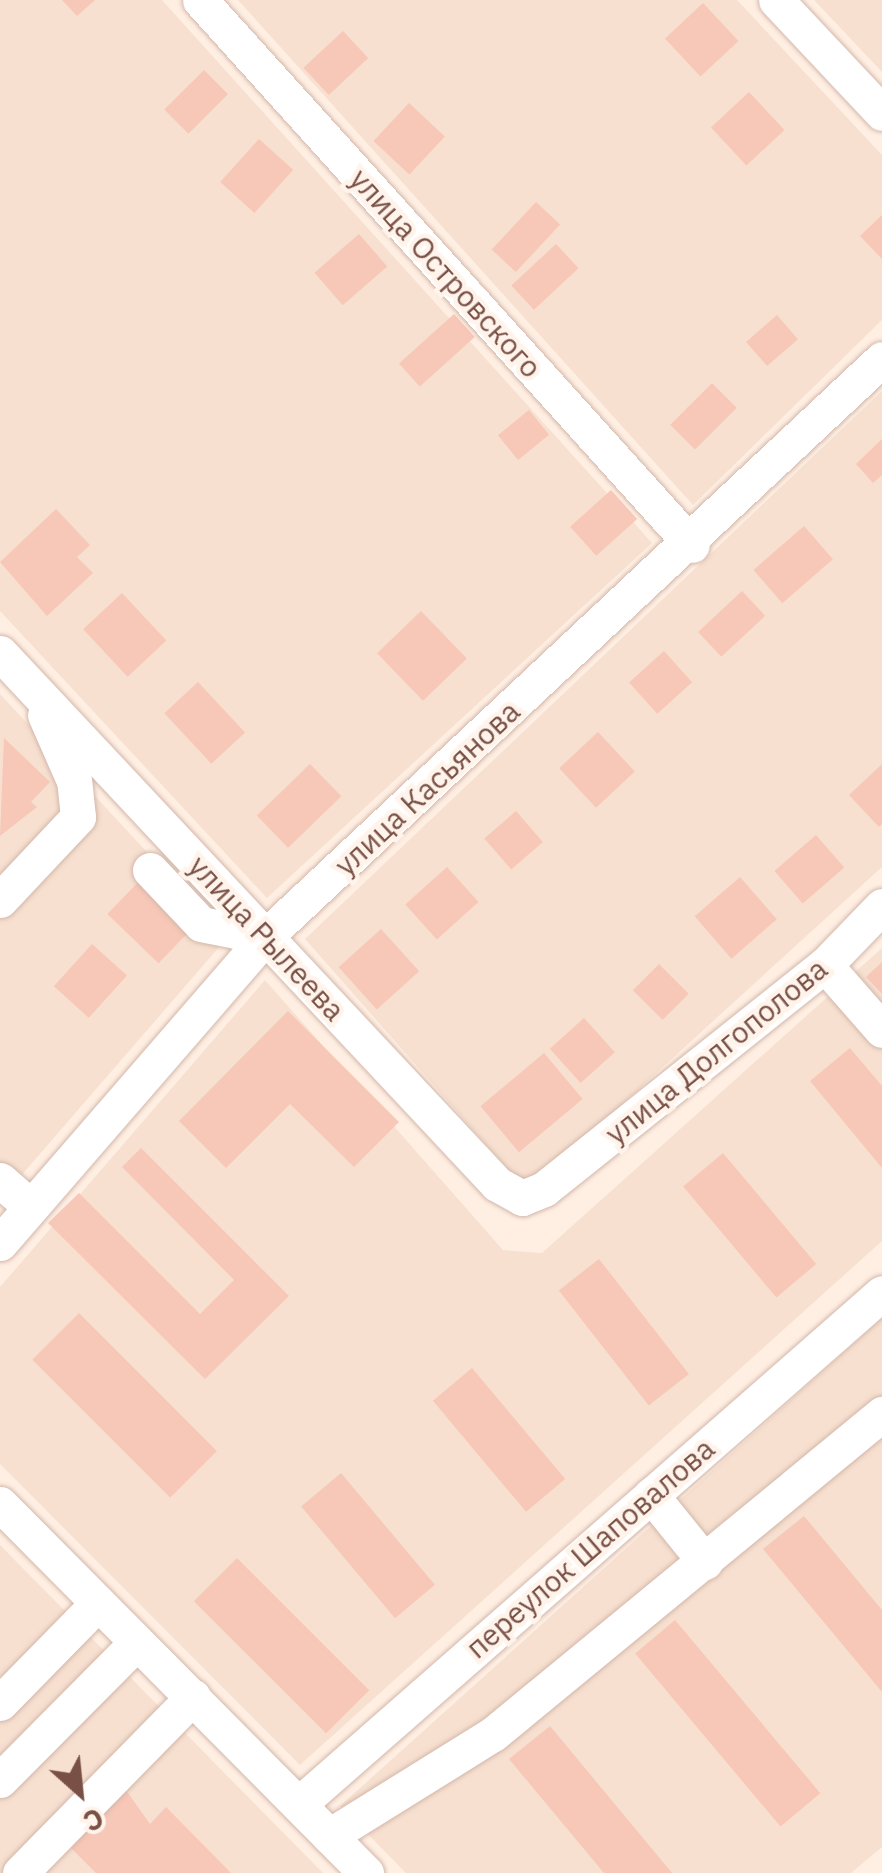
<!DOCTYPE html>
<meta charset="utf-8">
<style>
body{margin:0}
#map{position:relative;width:882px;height:1873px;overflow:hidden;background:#ffefe3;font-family:"IBM Plex Sans",sans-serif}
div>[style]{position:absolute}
.residential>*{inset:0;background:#f7e0d0}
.building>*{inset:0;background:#f7c7b7;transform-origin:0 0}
.roads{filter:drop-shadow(0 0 2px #d3b7aa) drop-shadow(0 0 2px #d3b7aa)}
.minor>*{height:35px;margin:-17.5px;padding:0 17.5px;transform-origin:17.5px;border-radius:17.5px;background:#fff}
span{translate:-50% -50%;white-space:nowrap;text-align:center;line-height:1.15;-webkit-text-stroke:9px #fff4eb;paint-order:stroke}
.street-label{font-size:30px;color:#795046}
.north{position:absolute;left:30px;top:1743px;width:100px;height:100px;-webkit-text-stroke:8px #fff4eb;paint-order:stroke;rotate:153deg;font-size:28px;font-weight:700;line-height:40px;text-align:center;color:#795046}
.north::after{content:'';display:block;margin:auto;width:35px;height:45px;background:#795046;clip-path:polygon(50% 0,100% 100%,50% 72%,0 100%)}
</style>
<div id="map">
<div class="residential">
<div style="clip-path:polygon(0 0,162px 0,652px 543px,267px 898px,0 611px)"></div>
<div style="clip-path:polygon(238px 0,737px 0,882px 155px,882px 320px,693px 505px)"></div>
<div style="clip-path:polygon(814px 0,882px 0,882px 72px)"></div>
<div style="clip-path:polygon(882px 391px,882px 867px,527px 1191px,305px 939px)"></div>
<div style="clip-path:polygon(0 694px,227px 938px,0 1200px)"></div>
<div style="clip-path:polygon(882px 948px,882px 1241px,300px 1765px,0 1464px,0 1287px,265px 980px,503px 1250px,542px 1253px)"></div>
<div style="clip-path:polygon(882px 1318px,882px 1847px,851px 1873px,406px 1873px,340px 1806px)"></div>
<div style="clip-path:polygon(0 1545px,323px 1873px,0 1873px)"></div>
</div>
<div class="building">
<div style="clip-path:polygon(62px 0,95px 0,77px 16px)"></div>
<div style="left:703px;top:3px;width:52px;height:52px;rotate:47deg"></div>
<div style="left:343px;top:31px;width:37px;height:54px;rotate:47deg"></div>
<div style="left:204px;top:70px;width:34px;height:56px;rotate:45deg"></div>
<div style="left:749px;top:92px;width:52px;height:52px;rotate:47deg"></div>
<div style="left:409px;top:103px;width:49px;height:52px;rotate:43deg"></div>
<div style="left:259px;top:139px;width:46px;height:58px;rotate:42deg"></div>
<div style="left:536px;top:202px;width:33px;height:65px;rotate:43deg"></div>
<div style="clip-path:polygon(882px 215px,882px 259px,860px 236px)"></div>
<div style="left:359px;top:234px;width:43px;height:59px;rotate:49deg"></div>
<div style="left:556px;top:244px;width:33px;height:61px;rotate:47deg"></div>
<div style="left:454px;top:314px;width:31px;height:74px;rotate:48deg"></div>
<div style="left:777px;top:315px;width:32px;height:41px;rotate:49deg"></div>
<div style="left:712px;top:383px;width:35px;height:59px;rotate:45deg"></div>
<div style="left:529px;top:410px;width:32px;height:40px;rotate:51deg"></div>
<div style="clip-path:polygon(882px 439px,882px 475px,873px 483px,856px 464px)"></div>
<div style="left:611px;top:490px;width:39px;height:55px;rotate:48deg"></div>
<div style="clip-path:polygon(56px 509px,90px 545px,77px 557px,93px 573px,47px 616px,0 562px)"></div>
<div style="left:804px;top:526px;width:44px;height:67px;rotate:49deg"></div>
<div style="left:742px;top:591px;width:34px;height:60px;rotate:47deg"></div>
<div style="left:122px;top:593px;width:65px;height:53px;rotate:47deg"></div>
<div style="left:421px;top:611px;width:66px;height:61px;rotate:46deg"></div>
<div style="left:664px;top:651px;width:42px;height:47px;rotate:48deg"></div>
<div style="left:198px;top:682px;width:69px;height:46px;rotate:47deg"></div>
<div style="left:598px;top:732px;width:54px;height:53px;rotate:47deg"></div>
<div style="clip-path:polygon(4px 738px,50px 782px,31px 802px,37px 807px,0 836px)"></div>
<div style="left:310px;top:764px;width:45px;height:74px;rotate:46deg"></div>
<div style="clip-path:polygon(882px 764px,882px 824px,879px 827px,849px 795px)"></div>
<div style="left:516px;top:811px;width:41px;height:42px;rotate:49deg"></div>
<div style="left:816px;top:835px;width:43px;height:55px;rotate:49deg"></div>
<div style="left:447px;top:867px;width:47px;height:56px;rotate:48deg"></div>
<div style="left:147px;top:873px;width:71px;height:57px;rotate:44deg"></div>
<div style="left:740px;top:877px;width:56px;height:60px;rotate:49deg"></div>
<div style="left:381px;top:929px;width:57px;height:57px;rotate:48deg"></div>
<div style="left:92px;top:944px;width:47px;height:57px;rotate:42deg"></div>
<div style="clip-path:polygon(882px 962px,882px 994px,866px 977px)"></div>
<div style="left:659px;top:964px;width:42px;height:37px;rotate:45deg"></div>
<div style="clip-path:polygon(288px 1011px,399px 1122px,354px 1167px,290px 1104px,226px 1168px,179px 1121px)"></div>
<div style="left:584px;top:1018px;width:46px;height:46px;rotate:48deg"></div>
<div style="clip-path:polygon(850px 1048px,882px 1086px,882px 1168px,810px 1081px)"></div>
<div style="left:544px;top:1053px;width:60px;height:83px;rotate:50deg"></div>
<div style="clip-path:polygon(141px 1148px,289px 1296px,205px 1379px,48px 1223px,79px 1193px,200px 1314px,234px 1280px,122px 1167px)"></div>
<div style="left:723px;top:1153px;width:145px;height:52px;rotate:50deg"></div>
<div style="left:599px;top:1259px;width:146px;height:51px;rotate:52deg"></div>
<div style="left:79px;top:1313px;width:195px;height:66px;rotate:45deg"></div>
<div style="left:472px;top:1368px;width:145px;height:51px;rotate:50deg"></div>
<div style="left:341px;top:1473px;width:146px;height:52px;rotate:50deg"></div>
<div style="clip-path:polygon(804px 1516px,882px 1610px,882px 1692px,763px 1549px)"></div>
<div style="left:237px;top:1558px;width:187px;height:61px;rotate:45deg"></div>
<div style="left:675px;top:1620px;width:226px;height:52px;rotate:50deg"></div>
<div style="clip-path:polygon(550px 1726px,672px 1873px,604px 1873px,509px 1759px)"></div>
<div style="clip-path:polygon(123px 1786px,150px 1824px,166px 1807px,231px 1873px,96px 1873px,66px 1843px)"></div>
</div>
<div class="roads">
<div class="minor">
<div style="left:200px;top:0;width:734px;rotate:47.93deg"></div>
<div style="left:776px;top:0;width:155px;rotate:46.8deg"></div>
<div style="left:0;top:653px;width:727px;rotate:46.89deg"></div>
<div style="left:497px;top:1184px;width:29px;rotate:29deg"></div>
<div style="left:522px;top:1198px;width:24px;rotate:-22deg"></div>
<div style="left:544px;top:1189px;width:359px;rotate:-38.6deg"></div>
<div style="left:825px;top:965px;width:82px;rotate:-46deg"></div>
<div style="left:150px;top:870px;width:74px;rotate:46.6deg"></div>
<div style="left:201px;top:924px;width:65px;rotate:11.5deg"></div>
<div style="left:0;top:900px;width:114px;rotate:-46.8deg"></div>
<div style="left:78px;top:817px;width:36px;rotate:-96deg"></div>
<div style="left:74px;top:781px;width:72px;rotate:-113.7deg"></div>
<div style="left:825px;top:965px;width:86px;rotate:48.8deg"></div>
<div style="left:0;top:1180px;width:41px;rotate:41.1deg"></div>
<div style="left:0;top:1243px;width:405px;rotate:-49.1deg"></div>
<div style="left:265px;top:937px;width:845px;rotate:-43.13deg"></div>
<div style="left:651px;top:1495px;width:86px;rotate:51.1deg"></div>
<div style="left:0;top:1504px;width:520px;rotate:45.23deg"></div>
<div style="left:0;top:1703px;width:140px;rotate:-45.6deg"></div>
<div style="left:0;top:1780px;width:194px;rotate:-45.2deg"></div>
<div style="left:299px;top:1804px;width:775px;rotate:-41.23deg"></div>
<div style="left:329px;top:1836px;width:193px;rotate:-31.9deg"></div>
<div style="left:493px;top:1734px;width:504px;rotate:-39.44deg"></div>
<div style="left:20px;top:1873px;width:247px;rotate:-45.5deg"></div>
</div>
</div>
<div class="street-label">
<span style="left:446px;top:273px;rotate:48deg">улица Островского</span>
<span style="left:427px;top:788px;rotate:-43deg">улица Касьянова</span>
<span style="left:267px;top:938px;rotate:47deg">улица Рылеева</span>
<span style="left:716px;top:1051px;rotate:-39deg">улица Долгополова</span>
<span style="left:590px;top:1548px;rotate:-41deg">переулок Шаповалова</span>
</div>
<div class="north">С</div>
</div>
